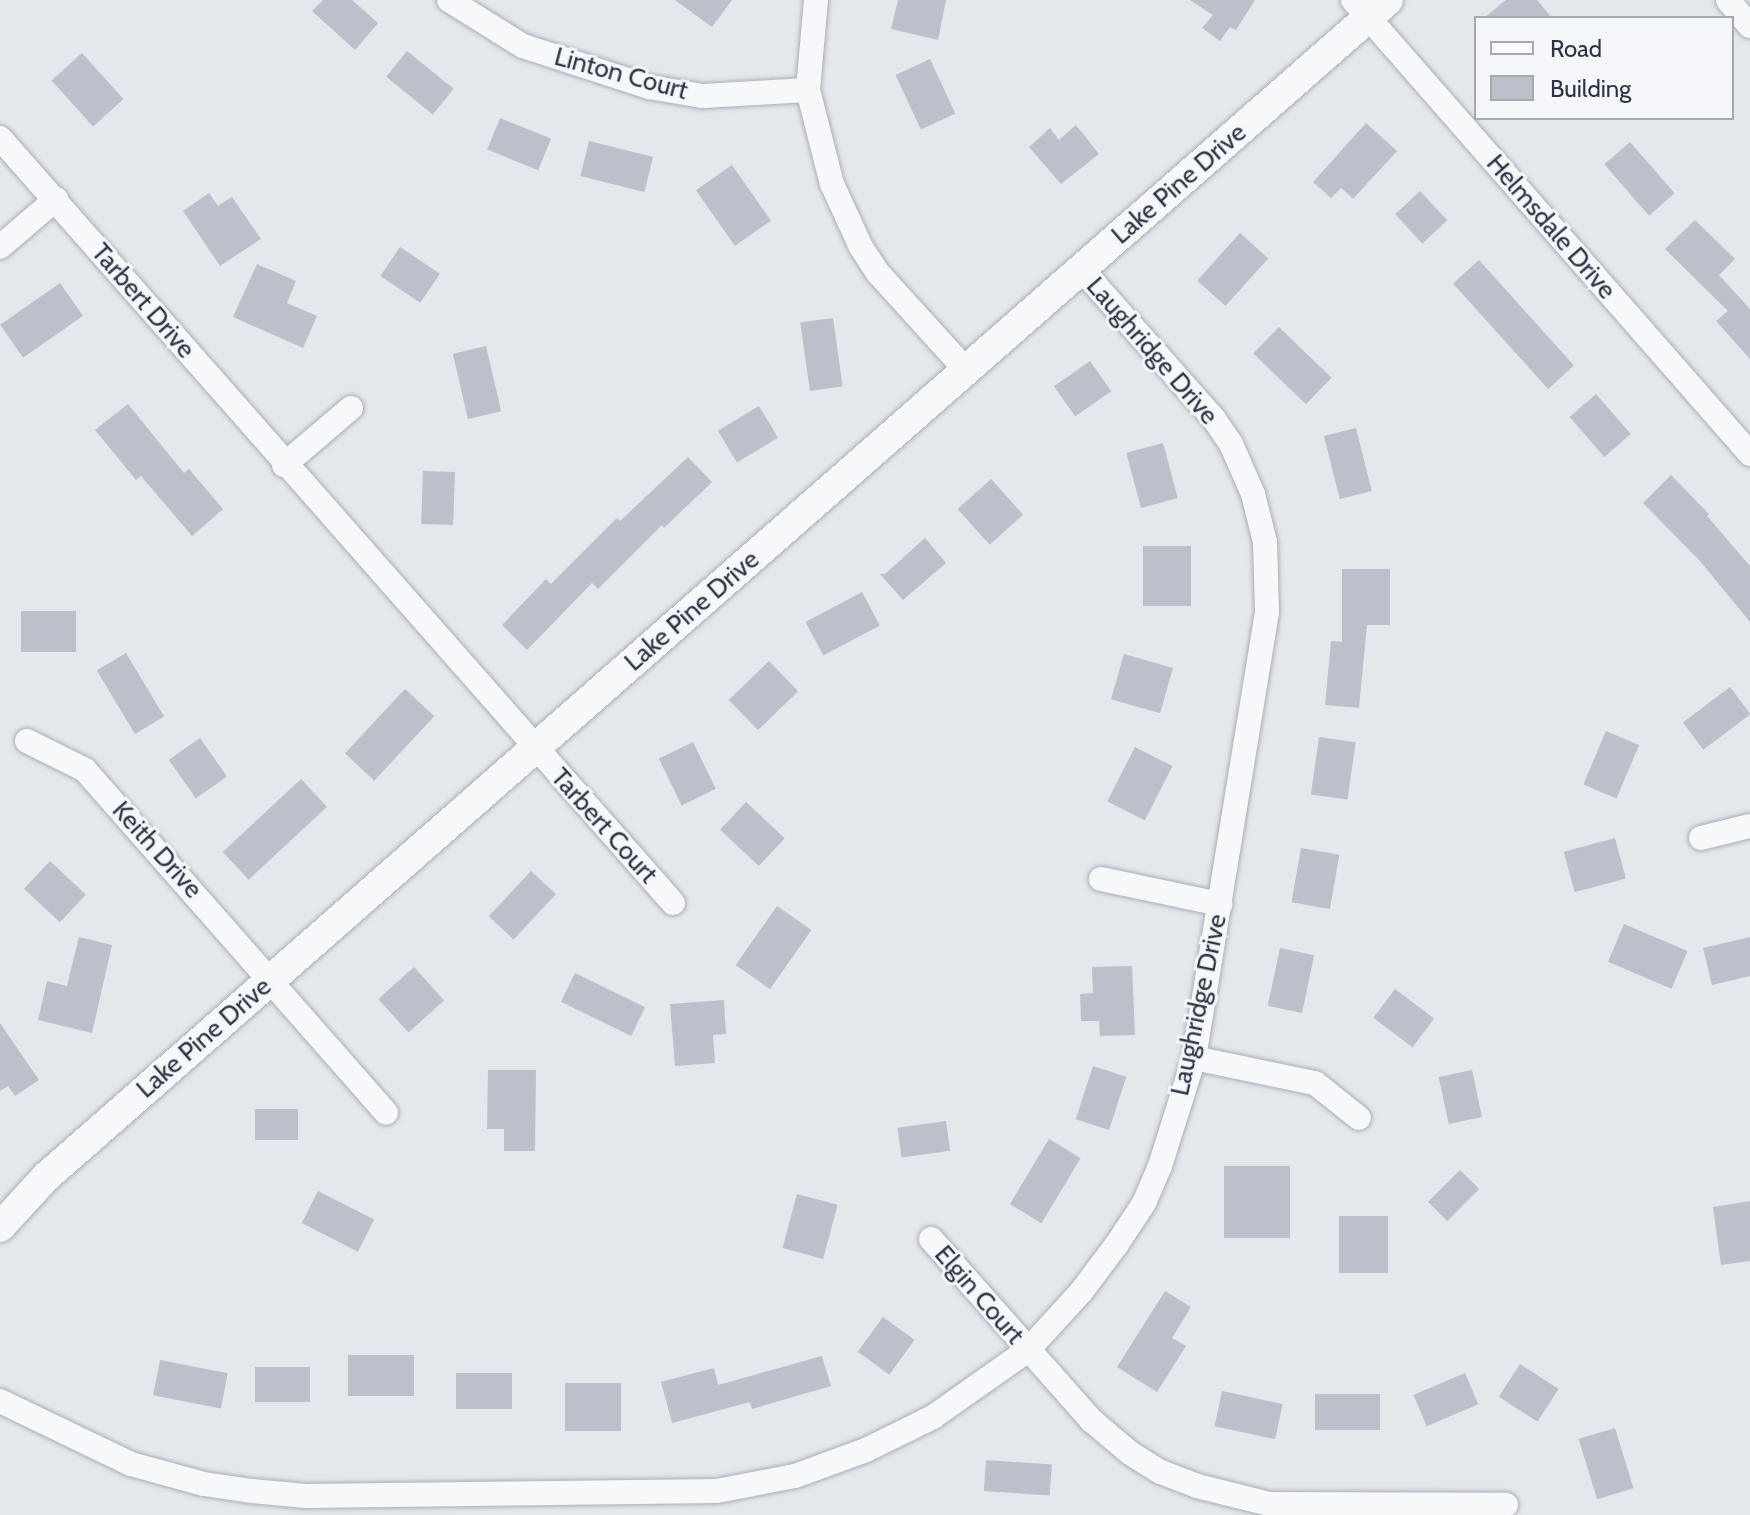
<!DOCTYPE html>
<style>
body{margin:0}
#map{position:relative;width:1750px;height:1515px;overflow:hidden;background:#e4e7ec;font-family:Cabin,sans-serif}
div>[style]{position:absolute}
.building>*{inset:0;background:#bbc0ca;transform-origin:0 0}
.roads{filter:drop-shadow(0 0 2px #a9aeb7) drop-shadow(0 0 2px #a9aeb7)}
.minor>*{height:24px;margin:-12px;padding:0 12px;transform-origin:12px;border-radius:12px;background:#f7f8fa}
.tertiary>*{height:30px;margin:-15px;padding:0 15px;transform-origin:15px;border-radius:15px;background:#f7f8fa}
span{translate:-50% -50%;white-space:nowrap;text-align:center;line-height:1.15;-webkit-text-stroke:6px #f4f6f9;paint-order:stroke}
.street-label{font-size:26px;color:#2b3445}
.legend{position:absolute;left:1474px;top:16px;width:260px;height:104px;box-sizing:border-box;background:#f4f6f9;border:2px solid #a4a8b1;margin:0;padding:10px 14px;list-style:none;font-size:24px;color:#2b3445}
.legend li{display:flex;align-items:center;gap:16px;height:40px}
.legend b{width:40px;border:2px solid #a4a8b1}
</style>
<div id="map">
<div class="building">
<div style="clip-path:polygon(323px 0,352px 0,378px 23px,355px 50px,312px 11px)"></div>
<div style="clip-path:polygon(675px 0,732px 0,712px 27px)"></div>
<div style="clip-path:polygon(898px 0,946px 0,938px 40px,891px 29px)"></div>
<div style="clip-path:polygon(1190px 0,1255px 0,1236px 30px,1230px 27px,1220px 41px,1202px 28px,1213px 15px)"></div>
<div style="clip-path:polygon(1506px 0,1537px 0,1552px 18px,1484px 18px)"></div>
<div style="left:407px;top:51px;width:60px;height:33px;rotate:39deg"></div>
<div style="left:82px;top:53px;width:62px;height:41px;rotate:48deg"></div>
<div style="left:930px;top:59px;width:60px;height:38px;rotate:65deg"></div>
<div style="left:500px;top:118px;width:55px;height:34px;rotate:22deg"></div>
<div style="clip-path:polygon(1366px 123px,1397px 151px,1353px 199px,1341px 188px,1331px 198px,1313px 182px)"></div>
<div style="clip-path:polygon(1076px 125px,1099px 154px,1061px 184px,1029px 147px,1050px 128px,1059px 140px)"></div>
<div style="left:589px;top:141px;width:66px;height:36px;rotate:14deg"></div>
<div style="left:1630px;top:142px;width:68px;height:34px;rotate:49deg"></div>
<div style="left:732px;top:165px;width:68px;height:44px;rotate:55deg"></div>
<div style="left:1420px;top:191px;width:40px;height:34px;rotate:47deg"></div>
<div style="clip-path:polygon(209px 193px,218px 206px,232px 197px,261px 239px,220px 266px,183px 211px)"></div>
<div style="clip-path:polygon(1695px 220px,1735px 259px,1719px 275px,1750px 309px,1750px 359px,1716px 321px,1728px 311px,1665px 249px)"></div>
<div style="left:1240px;top:233px;width:38px;height:64px;rotate:42deg"></div>
<div style="left:400px;top:247px;width:48px;height:35px;rotate:34deg"></div>
<div style="left:1479px;top:260px;width:142px;height:35px;rotate:48deg"></div>
<div style="clip-path:polygon(257px 264px,296px 281px,287px 303px,317px 316px,303px 348px,233px 317px)"></div>
<div style="left:60px;top:283px;width:40px;height:73px;rotate:55deg"></div>
<div style="left:833px;top:318px;width:69px;height:33px;rotate:82deg"></div>
<div style="left:1279px;top:327px;width:73px;height:37px;rotate:44deg"></div>
<div style="left:486px;top:346px;width:67px;height:34px;rotate:77deg"></div>
<div style="left:1090px;top:361px;width:37px;height:44px;rotate:55deg"></div>
<div style="left:1596px;top:394px;width:53px;height:35px;rotate:49deg"></div>
<div style="clip-path:polygon(128px 404px,184px 473px,189px 469px,223px 509px,192px 536px,141px 476px,136px 480px,95px 430px)"></div>
<div style="left:759px;top:406px;width:37px;height:48px;rotate:59deg"></div>
<div style="left:1356px;top:428px;width:65px;height:33px;rotate:76deg"></div>
<div style="left:1163px;top:443px;width:57px;height:38px;rotate:75deg"></div>
<div style="clip-path:polygon(688px 457px,712px 482px,664px 528px,662px 525px,598px 589px,592px 583px,527px 650px,502px 625px,546px 579px,551px 584px,617px 518px,620px 521px)"></div>
<div style="left:423px;top:471px;width:32px;height:53px;rotate:2deg"></div>
<div style="clip-path:polygon(1671px 475px,1709px 514px,1707px 516px,1750px 566px,1750px 622px,1700px 561px,1643px 503px)"></div>
<div style="left:991px;top:479px;width:48px;height:45px;rotate:48deg"></div>
<div style="clip-path:polygon(925px 538px,946px 563px,903px 600px,880px 574px,885px 574px)"></div>
<div style="left:1143px;top:546px;width:48px;height:60px"></div>
<div style="clip-path:polygon(1342px 569px,1390px 569px,1390px 625px,1367px 625px,1359px 708px,1325px 705px,1331px 641px,1342px 642px)"></div>
<div style="left:862px;top:592px;width:38px;height:64px;rotate:62deg"></div>
<div style="left:21px;top:611px;width:55px;height:41px"></div>
<div style="left:126px;top:653px;width:74px;height:34px;rotate:59deg"></div>
<div style="left:1124px;top:654px;width:51px;height:47px;rotate:16deg"></div>
<div style="left:769px;top:661px;width:42px;height:56px;rotate:46deg"></div>
<div style="left:1730px;top:687px;width:34px;height:59px;rotate:53deg"></div>
<div style="left:405px;top:689px;width:40px;height:88px;rotate:43deg"></div>
<div style="left:1606px;top:731px;width:36px;height:58px;rotate:23deg"></div>
<div style="left:1319px;top:737px;width:37px;height:58px;rotate:8deg"></div>
<div style="left:200px;top:738px;width:47px;height:38px;rotate:55deg"></div>
<div style="left:693px;top:742px;width:52px;height:38px;rotate:64deg"></div>
<div style="left:1135px;top:747px;width:42px;height:61px;rotate:27deg"></div>
<div style="left:301px;top:779px;width:38px;height:107px;rotate:47deg"></div>
<div style="left:746px;top:802px;width:53px;height:38px;rotate:43deg"></div>
<div style="left:1615px;top:838px;width:42px;height:53px;rotate:75deg"></div>
<div style="left:1301px;top:848px;width:39px;height:55px;rotate:10deg"></div>
<div style="left:50px;top:861px;width:49px;height:38px;rotate:43deg"></div>
<div style="left:531px;top:871px;width:34px;height:62px;rotate:43deg"></div>
<div style="left:777px;top:906px;width:42px;height:72px;rotate:35deg"></div>
<div style="left:1624px;top:924px;width:69px;height:41px;rotate:23deg"></div>
<div style="clip-path:polygon(79px 937px,112px 945px,92px 1033px,38px 1020px,47px 981px,67px 986px)"></div>
<div style="clip-path:polygon(1750px 937px,1750px 976px,1712px 985px,1703px 948px)"></div>
<div style="left:1280px;top:948px;width:35px;height:59px;rotate:12deg"></div>
<div style="clip-path:polygon(1132px 966px,1135px 1035px,1100px 1036px,1099px 1021px,1081px 1021px,1080px 994px,1093px 993px,1092px 967px)"></div>
<div style="left:414px;top:967px;width:45px;height:48px;rotate:48deg"></div>
<div style="left:575px;top:973px;width:78px;height:32px;rotate:26deg"></div>
<div style="left:1395px;top:989px;width:49px;height:36px;rotate:37deg"></div>
<div style="clip-path:polygon(724px 1000px,726px 1034px,713px 1035px,715px 1063px,675px 1066px,670px 1004px)"></div>
<div style="clip-path:polygon(0 1023px,39px 1080px,15px 1096px,8px 1086px,0 1091px)"></div>
<div style="left:1093px;top:1066px;width:35px;height:56px;rotate:18deg"></div>
<div style="clip-path:polygon(488px 1070px,536px 1070px,535px 1151px,504px 1151px,504px 1129px,487px 1129px)"></div>
<div style="left:1472px;top:1070px;width:48px;height:34px;rotate:78deg"></div>
<div style="left:255px;top:1109px;width:43px;height:31px"></div>
<div style="left:946px;top:1121px;width:30px;height:49px;rotate:82deg"></div>
<div style="left:1049px;top:1139px;width:37px;height:76px;rotate:31deg"></div>
<div style="left:1224px;top:1166px;width:66px;height:72px"></div>
<div style="left:1460px;top:1170px;width:27px;height:45px;rotate:45deg"></div>
<div style="left:318px;top:1191px;width:63px;height:36px;rotate:27deg"></div>
<div style="left:797px;top:1194px;width:42px;height:56px;rotate:15deg"></div>
<div style="clip-path:polygon(1750px 1201px,1750px 1261px,1721px 1265px,1713px 1207px)"></div>
<div style="left:1339px;top:1216px;width:49px;height:57px"></div>
<div style="clip-path:polygon(1165px 1291px,1191px 1307px,1172px 1338px,1186px 1346px,1157px 1392px,1117px 1367px)"></div>
<div style="left:883px;top:1317px;width:39px;height:43px;rotate:36deg"></div>
<div style="left:348px;top:1355px;width:66px;height:41px"></div>
<div style="clip-path:polygon(822px 1356px,831px 1386px,752px 1409px,750px 1402px,672px 1423px,661px 1382px,714px 1368px,718px 1385px)"></div>
<div style="left:160px;top:1360px;width:69px;height:36px;rotate:11deg"></div>
<div style="left:1520px;top:1364px;width:46px;height:39px;rotate:33deg"></div>
<div style="left:255px;top:1367px;width:55px;height:35px"></div>
<div style="left:456px;top:1373px;width:56px;height:36px"></div>
<div style="left:1465px;top:1373px;width:34px;height:56px;rotate:67deg"></div>
<div style="left:565px;top:1383px;width:56px;height:48px"></div>
<div style="left:1222px;top:1391px;width:62px;height:36px;rotate:12deg"></div>
<div style="left:1380px;top:1394px;width:36px;height:65px;rotate:90deg"></div>
<div style="left:1615px;top:1428px;width:63px;height:38px;rotate:73deg"></div>
<div style="left:986px;top:1460px;width:66px;height:31px;rotate:4deg"></div>
</div>
<div class="roads">
<div class="minor">
<div style="left:449px;top:0;width:87px;rotate:31.9deg"></div>
<div style="left:523px;top:46px;width:133px;rotate:18deg"></div>
<div style="left:649px;top:87px;width:55px;rotate:9.5deg"></div>
<div style="left:703px;top:96px;width:105px;rotate:-3.3deg"></div>
<div style="left:816px;top:0;width:90px;rotate:95.1deg"></div>
<div style="left:808px;top:90px;width:97px;rotate:75.7deg"></div>
<div style="left:832px;top:184px;width:69px;rotate:65.3deg"></div>
<div style="left:861px;top:247px;width:31px;rotate:57deg"></div>
<div style="left:878px;top:273px;width:131px;rotate:47.8deg"></div>
<div style="left:1353px;top:0;width:603px;rotate:48.83deg"></div>
<div style="left:1728px;top:0;width:34px;rotate:50deg"></div>
<div style="left:0;top:138px;width:1019px;rotate:48.66deg"></div>
<div style="left:0;top:247px;width:74px;rotate:-40.6deg"></div>
<div style="left:284px;top:465px;width:88px;rotate:-40.4deg"></div>
<div style="left:27px;top:741px;width:65px;rotate:26.6deg"></div>
<div style="left:85px;top:770px;width:456px;rotate:48.7deg"></div>
<div style="left:1701px;top:838px;width:50px;rotate:-13.8deg"></div>
<div style="left:1101px;top:879px;width:122px;rotate:11.9deg"></div>
<div style="left:1194px;top:1058px;width:124px;rotate:11.7deg"></div>
<div style="left:1315px;top:1083px;width:56px;rotate:38.5deg"></div>
<div style="left:931px;top:1239px;width:242px;rotate:48.5deg"></div>
<div style="left:1091px;top:1420px;width:51px;rotate:40.2deg"></div>
<div style="left:1130px;top:1453px;width:36px;rotate:32deg"></div>
<div style="left:1161px;top:1472px;width:39px;rotate:21deg"></div>
<div style="left:1197px;top:1486px;width:74px;rotate:14deg"></div>
<div style="left:1269px;top:1504px;width:237px;rotate:0.2deg"></div>
<div style="left:0;top:1401px;width:145px;rotate:25.7deg"></div>
<div style="left:131px;top:1464px;width:76px;rotate:15.3deg"></div>
<div style="left:204px;top:1484px;width:49px;rotate:8.3deg"></div>
<div style="left:252px;top:1491px;width:54px;rotate:5.3deg"></div>
<div style="left:306px;top:1496px;width:411px;rotate:-0.7deg"></div>
<div style="left:717px;top:1491px;width:79px;rotate:-10.9deg"></div>
<div style="left:795px;top:1476px;width:76px;rotate:-20.1deg"></div>
<div style="left:866px;top:1450px;width:75px;rotate:-26.2deg"></div>
<div style="left:933px;top:1417px;width:116px;rotate:-35.2deg"></div>
<div style="left:1028px;top:1350px;width:79px;rotate:-47.6deg"></div>
<div style="left:1081px;top:1292px;width:60px;rotate:-53.1deg"></div>
<div style="left:1117px;top:1244px;width:49px;rotate:-56.6deg"></div>
<div style="left:1144px;top:1203px;width:40px;rotate:-66.6deg"></div>
<div style="left:1160px;top:1166px;width:113px;rotate:-72.5deg"></div>
<div style="left:1194px;top:1058px;width:452px;rotate:-80.7deg"></div>
<div style="left:1267px;top:612px;width:70px;rotate:-91.6deg"></div>
<div style="left:1265px;top:542px;width:49px;rotate:-104deg"></div>
<div style="left:1253px;top:494px;width:55px;rotate:-113.7deg"></div>
<div style="left:1231px;top:444px;width:30px;rotate:-124deg"></div>
<div style="left:1214px;top:419px;width:199px;rotate:-131.5deg"></div>
</div>
<div class="tertiary">
<div style="left:0;top:1227px;width:68px;rotate:-47.4deg"></div>
<div style="left:46px;top:1177px;width:1785px;rotate:-41.25deg"></div>
</div>
</div>
<div class="street-label">
<span style="left:621px;top:74px;rotate:15deg">Linton Court</span>
<span style="left:1179px;top:184px;rotate:-41deg">Lake Pine Drive</span>
<span style="left:1551px;top:227px;rotate:49deg">Helmsdale Drive</span>
<span style="left:143px;top:301px;rotate:49deg">Tarbert Drive</span>
<span style="left:1152px;top:351px;rotate:49deg">Laughridge Drive</span>
<span style="left:692px;top:611px;rotate:-41deg">Lake Pine Drive</span>
<span style="left:604px;top:826px;rotate:48deg">Tarbert Court</span>
<span style="left:157px;top:850px;rotate:48deg">Keith Drive</span>
<span style="left:1199px;top:1005px;rotate:-78deg">Laughridge Drive</span>
<span style="left:204px;top:1038px;rotate:-41deg">Lake Pine Drive</span>
<span style="left:979px;top:1295px;rotate:49deg">Elgin Court</span>
</div>
<ul class="legend">
<li><b style="height:10px;background:#f7f8fa"></b>Road</li>
<li><b style="height:22px;background:#bbc0ca"></b>Building</li>
</ul>
</div>
